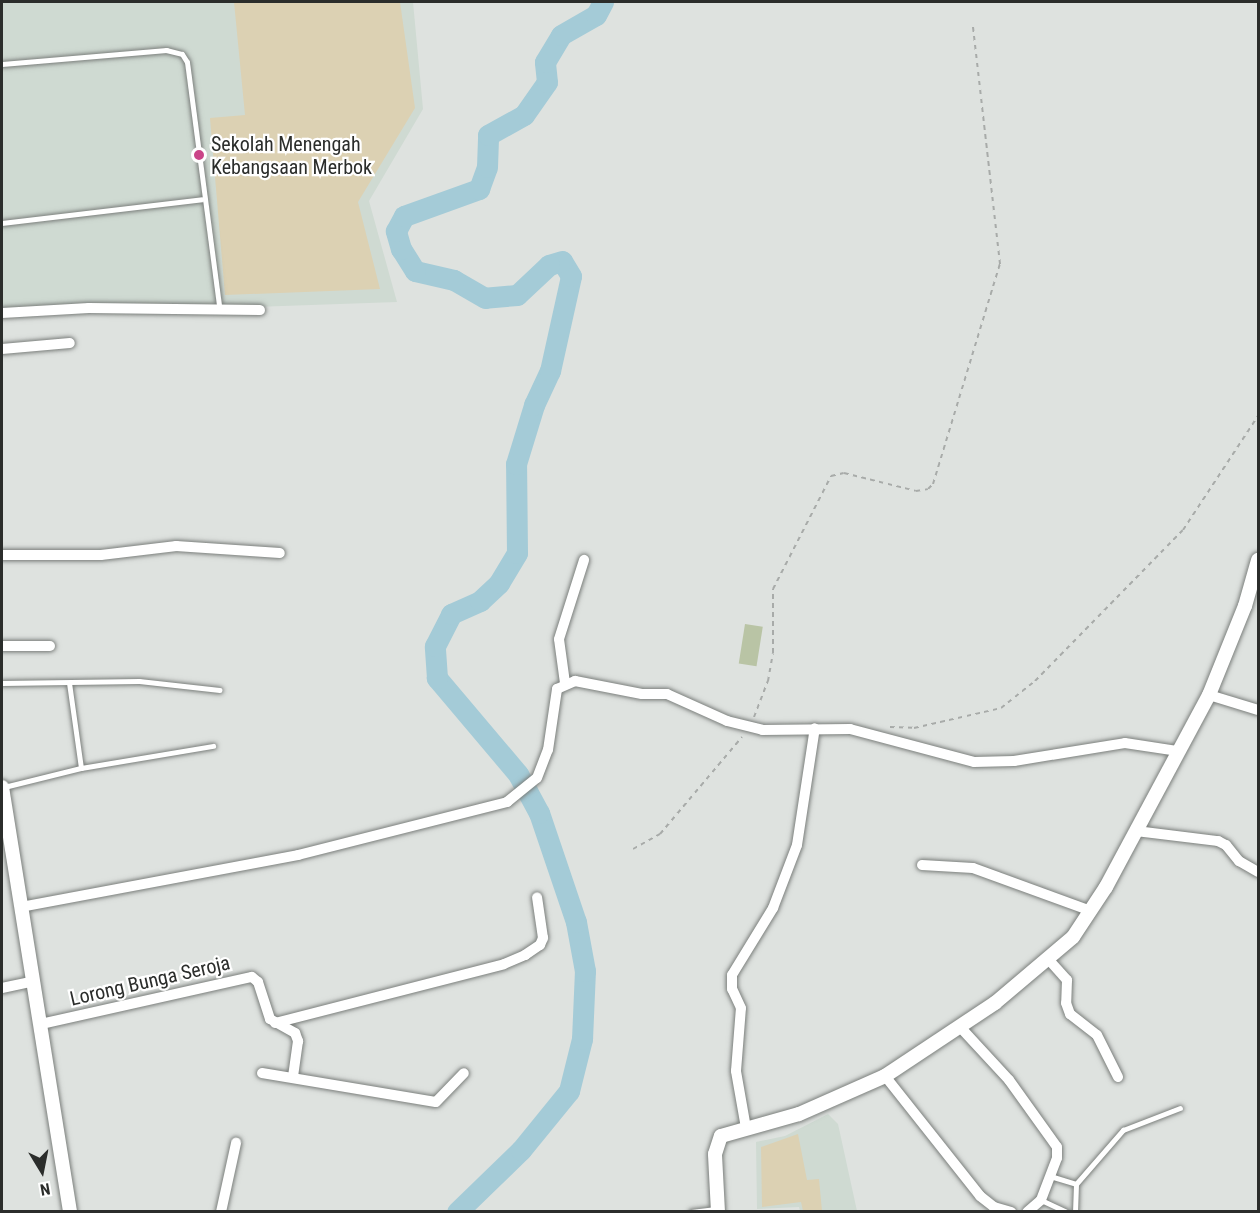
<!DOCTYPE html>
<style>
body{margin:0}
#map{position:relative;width:1260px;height:1213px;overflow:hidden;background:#dee2df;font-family:"Roboto Condensed",sans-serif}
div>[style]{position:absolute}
.built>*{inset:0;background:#cfdad2}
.green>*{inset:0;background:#dcd1b3}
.river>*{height:21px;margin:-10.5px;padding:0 10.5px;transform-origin:10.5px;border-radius:10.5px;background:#a4cbd7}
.building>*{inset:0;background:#b9c4a5;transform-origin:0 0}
.path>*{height:2px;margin-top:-1px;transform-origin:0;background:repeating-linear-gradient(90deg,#a8aba9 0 4.5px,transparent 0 9px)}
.roads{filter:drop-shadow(0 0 2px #7b7f7c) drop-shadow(0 0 2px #7b7f7c)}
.service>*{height:5px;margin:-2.5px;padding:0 2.5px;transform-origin:2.5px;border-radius:2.5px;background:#fff}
.minor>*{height:10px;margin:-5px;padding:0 5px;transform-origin:5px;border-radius:5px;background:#fff}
.tertiary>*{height:14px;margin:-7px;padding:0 7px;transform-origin:7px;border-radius:7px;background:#fff}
.dots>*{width:16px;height:16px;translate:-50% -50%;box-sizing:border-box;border:3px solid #fff;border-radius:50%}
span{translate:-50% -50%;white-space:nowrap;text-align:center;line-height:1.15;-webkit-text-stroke:4.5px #fff;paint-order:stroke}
.poi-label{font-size:20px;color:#2b2d2b}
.left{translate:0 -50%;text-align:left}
.street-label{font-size:20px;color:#2b2d2b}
.frame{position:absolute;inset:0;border:3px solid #2b2d2b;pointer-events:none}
.north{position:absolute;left:12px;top:1141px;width:60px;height:60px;-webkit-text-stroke:4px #fff;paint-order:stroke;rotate:170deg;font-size:16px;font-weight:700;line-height:24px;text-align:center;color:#2b2d2b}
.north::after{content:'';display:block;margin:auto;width:21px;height:27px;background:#2b2d2b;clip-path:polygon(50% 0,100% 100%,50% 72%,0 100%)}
</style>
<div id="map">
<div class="built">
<div style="clip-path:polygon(2px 2px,413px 2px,423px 109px,369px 201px,397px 302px,2px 316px)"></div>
<div style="clip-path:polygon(828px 1114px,838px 1124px,857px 1211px,800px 1211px,799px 1207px,757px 1209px,756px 1142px,785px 1136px)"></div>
</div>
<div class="green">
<div style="clip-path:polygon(234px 2px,400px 2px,415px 108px,358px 202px,380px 289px,225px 295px,210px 118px,245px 115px)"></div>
<div style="clip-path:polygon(798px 1134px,807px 1180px,819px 1179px,822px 1211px,803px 1211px,801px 1202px,762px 1207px,761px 1147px)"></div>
</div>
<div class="river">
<div style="left:457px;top:1212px;width:89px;rotate:-44.1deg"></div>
<div style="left:521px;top:1150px;width:76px;rotate:-50.9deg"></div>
<div style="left:569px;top:1091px;width:54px;rotate:-76deg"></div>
<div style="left:582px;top:1039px;width:68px;rotate:-87.5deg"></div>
<div style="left:585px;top:971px;width:50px;rotate:-100.4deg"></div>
<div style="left:576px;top:922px;width:115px;rotate:-108.7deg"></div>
<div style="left:539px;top:813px;width:44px;rotate:-118.3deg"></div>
<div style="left:518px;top:774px;width:126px;rotate:-130.2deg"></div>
<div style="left:437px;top:678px;width:32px;rotate:-94deg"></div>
<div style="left:435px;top:646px;width:36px;rotate:-63deg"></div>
<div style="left:451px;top:614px;width:32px;rotate:-24deg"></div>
<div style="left:480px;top:601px;width:26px;rotate:-43deg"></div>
<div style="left:499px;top:583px;width:35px;rotate:-59deg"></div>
<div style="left:517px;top:553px;width:89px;rotate:-90.6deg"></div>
<div style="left:516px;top:464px;width:62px;rotate:-73deg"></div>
<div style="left:534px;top:405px;width:38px;rotate:-65deg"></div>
<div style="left:550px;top:371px;width:97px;rotate:-77.5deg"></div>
<div style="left:571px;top:276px;width:17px;rotate:-121deg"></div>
<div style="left:562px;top:261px;width:14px;rotate:163deg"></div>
<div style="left:549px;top:265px;width:44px;rotate:136.8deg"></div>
<div style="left:517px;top:295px;width:32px;rotate:175deg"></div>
<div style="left:485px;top:298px;width:36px;rotate:-150deg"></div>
<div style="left:454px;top:280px;width:40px;rotate:-167deg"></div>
<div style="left:415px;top:271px;width:26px;rotate:-122deg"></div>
<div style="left:401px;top:249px;width:19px;rotate:-106deg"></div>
<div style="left:396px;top:231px;width:17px;rotate:-62deg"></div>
<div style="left:404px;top:216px;width:80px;rotate:-19.8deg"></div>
<div style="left:479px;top:189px;width:23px;rotate:-70deg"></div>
<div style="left:487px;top:167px;width:32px;rotate:-88deg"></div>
<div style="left:488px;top:135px;width:41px;rotate:-29.1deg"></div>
<div style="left:524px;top:115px;width:40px;rotate:-55.1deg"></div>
<div style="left:547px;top:82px;width:20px;rotate:-96deg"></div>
<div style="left:545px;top:62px;width:31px;rotate:-59deg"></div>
<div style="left:561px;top:35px;width:40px;rotate:-29.7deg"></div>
<div style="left:596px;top:15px;width:15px;rotate:-62deg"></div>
</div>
<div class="building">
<div style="left:745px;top:624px;width:18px;height:40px;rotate:9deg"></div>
</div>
<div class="path">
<div style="left:754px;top:717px;width:39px;rotate:-69deg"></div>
<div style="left:768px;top:681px;width:28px;rotate:-80deg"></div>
<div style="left:773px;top:653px;width:64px;rotate:-90deg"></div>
<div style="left:773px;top:589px;width:127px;rotate:-62.8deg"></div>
<div style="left:831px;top:476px;width:13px;rotate:-13deg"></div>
<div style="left:844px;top:473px;width:74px;rotate:14deg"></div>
<div style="left:916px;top:491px;width:12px;rotate:-9deg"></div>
<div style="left:928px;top:489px;width:7px;rotate:-45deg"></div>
<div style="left:933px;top:484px;width:230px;rotate:-73.1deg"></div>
<div style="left:1000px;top:264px;width:239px;rotate:-96.5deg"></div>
<div style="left:890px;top:727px;width:24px;rotate:2deg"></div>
<div style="left:914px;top:728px;width:89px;rotate:-12.9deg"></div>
<div style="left:1001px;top:708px;width:43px;rotate:-38.5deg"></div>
<div style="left:1035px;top:681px;width:211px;rotate:-45.6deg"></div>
<div style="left:1183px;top:530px;width:136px;rotate:-56.7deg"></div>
<div style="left:633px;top:849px;width:31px;rotate:-29deg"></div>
<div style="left:660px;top:834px;width:127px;rotate:-49.8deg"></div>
</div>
<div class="roads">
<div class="service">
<div style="left:2px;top:64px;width:165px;rotate:-4.9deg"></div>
<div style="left:166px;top:50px;width:16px;rotate:14deg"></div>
<div style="left:182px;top:54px;width:9px;rotate:58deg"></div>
<div style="left:187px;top:62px;width:246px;rotate:82.5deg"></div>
<div style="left:2px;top:223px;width:201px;rotate:-6.8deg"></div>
<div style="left:2px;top:683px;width:137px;rotate:-0.8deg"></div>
<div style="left:139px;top:681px;width:81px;rotate:6.4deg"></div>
<div style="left:81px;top:768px;width:134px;rotate:-9.5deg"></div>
<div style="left:4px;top:787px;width:79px;rotate:-13.9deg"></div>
<div style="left:81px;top:768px;width:86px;rotate:-98deg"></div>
<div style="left:1050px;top:1176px;width:27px;rotate:17deg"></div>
<div style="left:1076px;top:1184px;width:28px;rotate:92deg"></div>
<div style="left:1076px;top:1184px;width:72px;rotate:-49deg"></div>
<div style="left:1123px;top:1130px;width:61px;rotate:-21.1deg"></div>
<div style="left:1041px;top:1200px;width:29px;rotate:25deg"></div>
<div style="left:691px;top:1212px;width:25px;rotate:-7deg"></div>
</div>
<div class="minor">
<div style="left:2px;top:313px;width:87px;rotate:-3.3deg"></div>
<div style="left:89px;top:308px;width:171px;rotate:0.7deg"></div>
<div style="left:2px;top:349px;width:68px;rotate:-5deg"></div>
<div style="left:2px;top:555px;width:99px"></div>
<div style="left:101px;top:555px;width:76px;rotate:-6.8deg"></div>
<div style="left:176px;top:546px;width:104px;rotate:3.9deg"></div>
<div style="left:2px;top:646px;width:48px"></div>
<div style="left:565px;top:683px;width:44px;rotate:-97.8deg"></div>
<div style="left:559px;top:639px;width:83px;rotate:-72.4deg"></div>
<div style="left:1209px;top:695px;width:51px;rotate:17deg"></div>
<div style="left:1136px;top:831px;width:83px;rotate:7deg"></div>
<div style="left:1218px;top:841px;width:9px;rotate:27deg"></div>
<div style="left:1226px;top:845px;width:21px;rotate:51deg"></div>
<div style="left:1239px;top:861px;width:22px;rotate:30deg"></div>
<div style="left:922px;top:865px;width:51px;rotate:3.4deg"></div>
<div style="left:973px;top:868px;width:126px;rotate:20deg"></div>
<div style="left:21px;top:907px;width:282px;rotate:-10.6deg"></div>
<div style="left:298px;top:855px;width:216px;rotate:-14.2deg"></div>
<div style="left:507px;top:802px;width:38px;rotate:-39deg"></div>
<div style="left:537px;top:778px;width:30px;rotate:-69deg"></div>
<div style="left:548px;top:750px;width:62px;rotate:-81.6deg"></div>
<div style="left:557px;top:689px;width:20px;rotate:-24deg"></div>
<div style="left:575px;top:681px;width:68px;rotate:11deg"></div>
<div style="left:642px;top:694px;width:25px"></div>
<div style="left:667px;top:694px;width:66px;rotate:24.2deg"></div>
<div style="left:727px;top:721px;width:36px;rotate:14deg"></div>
<div style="left:762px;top:730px;width:88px;rotate:-0.7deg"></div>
<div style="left:850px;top:729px;width:128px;rotate:14.9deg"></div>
<div style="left:974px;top:762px;width:40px;rotate:-1.4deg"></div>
<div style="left:1014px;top:761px;width:112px;rotate:-9.2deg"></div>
<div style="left:1125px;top:743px;width:54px;rotate:8.6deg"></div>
<div style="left:1049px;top:960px;width:27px;rotate:48deg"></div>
<div style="left:1067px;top:980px;width:23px;rotate:92deg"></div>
<div style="left:1066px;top:1003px;width:12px;rotate:70deg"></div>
<div style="left:1070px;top:1014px;width:34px;rotate:38deg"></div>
<div style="left:1097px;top:1035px;width:47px;rotate:63.4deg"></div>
<div style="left:2px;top:988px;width:33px;rotate:-12deg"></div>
<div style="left:275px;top:1023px;width:236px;rotate:-14.4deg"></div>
<div style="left:504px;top:964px;width:23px;rotate:-23deg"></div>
<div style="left:525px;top:955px;width:18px;rotate:-34deg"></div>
<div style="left:540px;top:945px;width:8px;rotate:-67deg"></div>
<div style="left:543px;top:938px;width:41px;rotate:-98.3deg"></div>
<div style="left:41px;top:1024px;width:216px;rotate:-12.6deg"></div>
<div style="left:252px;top:977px;width:8px;rotate:40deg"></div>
<div style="left:258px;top:982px;width:39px;rotate:72deg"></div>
<div style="left:270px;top:1019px;width:29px;rotate:29deg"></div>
<div style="left:295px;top:1033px;width:9px;rotate:69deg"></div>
<div style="left:298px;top:1041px;width:37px;rotate:98deg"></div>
<div style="left:961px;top:1028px;width:71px;rotate:47.3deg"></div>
<div style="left:1009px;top:1080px;width:82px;rotate:54.4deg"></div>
<div style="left:1057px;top:1147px;width:11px;rotate:90deg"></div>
<div style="left:1057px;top:1158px;width:45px;rotate:110.9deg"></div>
<div style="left:1041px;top:1200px;width:18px;rotate:139deg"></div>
<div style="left:262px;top:1073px;width:176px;rotate:9.5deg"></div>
<div style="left:436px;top:1102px;width:40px;rotate:-46deg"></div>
<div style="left:885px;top:1076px;width:153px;rotate:51.6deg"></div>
<div style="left:980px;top:1196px;width:18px;rotate:38deg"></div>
<div style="left:994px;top:1207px;width:18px;rotate:16deg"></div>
<div style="left:746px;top:1128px;width:58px;rotate:-100deg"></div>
<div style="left:736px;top:1071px;width:63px;rotate:-85.5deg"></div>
<div style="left:741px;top:1008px;width:21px;rotate:-115deg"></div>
<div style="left:732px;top:989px;width:14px;rotate:-90deg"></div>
<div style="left:732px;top:975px;width:79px;rotate:-58.5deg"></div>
<div style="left:773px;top:908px;width:67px;rotate:-69.1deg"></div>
<div style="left:797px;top:845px;width:118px;rotate:-81.3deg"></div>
<div style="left:221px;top:1212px;width:71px;rotate:-77.7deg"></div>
</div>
<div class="tertiary">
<div style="left:2px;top:787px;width:430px;rotate:80.9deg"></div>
<div style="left:718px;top:1212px;width:58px;rotate:-93deg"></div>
<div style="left:715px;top:1154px;width:19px;rotate:-72deg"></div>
<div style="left:721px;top:1136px;width:81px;rotate:-15.8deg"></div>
<div style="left:799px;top:1114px;width:94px;rotate:-23.8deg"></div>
<div style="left:885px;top:1076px;width:132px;rotate:-33.6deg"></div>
<div style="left:995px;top:1003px;width:102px;rotate:-40.2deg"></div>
<div style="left:1073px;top:937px;width:60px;rotate:-56.6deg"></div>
<div style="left:1106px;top:887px;width:218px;rotate:-61.8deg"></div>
<div style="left:1209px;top:695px;width:96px;rotate:-68deg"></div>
<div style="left:1245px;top:606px;width:48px;rotate:-74.2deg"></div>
</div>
</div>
<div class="dots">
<div style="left:199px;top:155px;background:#ca4588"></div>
</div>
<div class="poi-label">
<span class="left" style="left:211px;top:156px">Sekolah Menengah<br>Kebangsaan Merbok</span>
</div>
<div class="street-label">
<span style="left:150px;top:981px;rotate:-13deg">Lorong Bunga Seroja</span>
</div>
<div class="frame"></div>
<div class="north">N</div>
</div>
